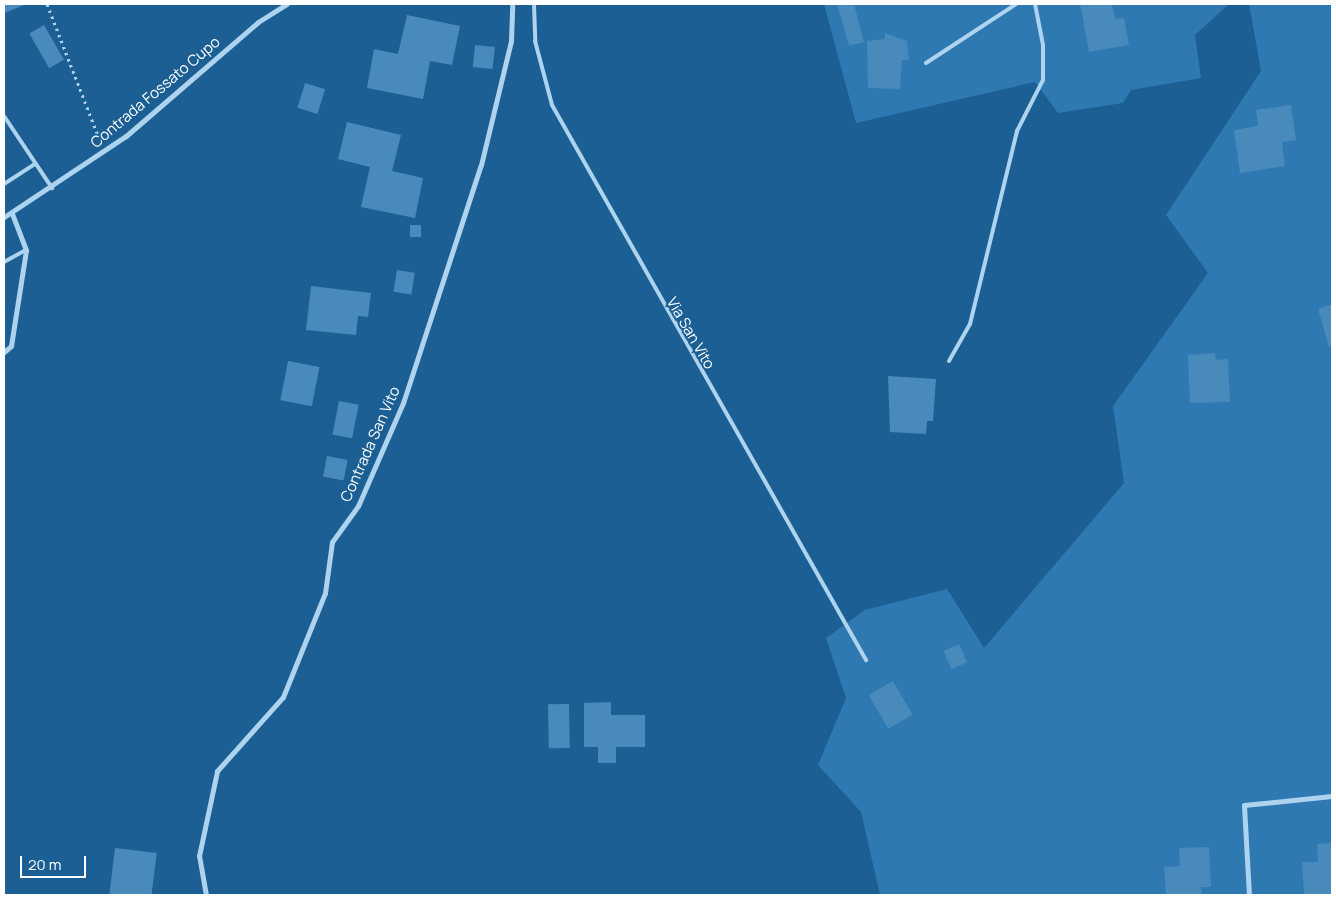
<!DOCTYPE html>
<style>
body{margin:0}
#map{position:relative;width:1336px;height:899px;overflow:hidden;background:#1b5f94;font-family:Manrope,sans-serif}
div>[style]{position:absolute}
.green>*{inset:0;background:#2e79b2}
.building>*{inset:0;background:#488abc;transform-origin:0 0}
.path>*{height:3px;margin-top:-1.5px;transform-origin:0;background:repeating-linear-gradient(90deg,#add3ef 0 2.5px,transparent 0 6.5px)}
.lane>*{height:4px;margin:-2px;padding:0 2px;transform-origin:2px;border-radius:2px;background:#add3ef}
.street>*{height:5px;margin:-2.5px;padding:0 2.5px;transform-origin:2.5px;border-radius:2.5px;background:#add3ef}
span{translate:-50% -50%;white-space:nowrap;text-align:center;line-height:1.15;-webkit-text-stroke:4px #1b5f94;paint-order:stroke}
.street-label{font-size:15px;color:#fff}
.frame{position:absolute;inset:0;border:5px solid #fff;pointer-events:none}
.scale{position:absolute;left:20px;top:856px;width:66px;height:22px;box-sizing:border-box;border:2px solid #fff;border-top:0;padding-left:6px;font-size:15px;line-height:18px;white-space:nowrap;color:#fff;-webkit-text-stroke:4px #1b5f94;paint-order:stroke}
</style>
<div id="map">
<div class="green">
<div style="clip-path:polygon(824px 4px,1229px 4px,1195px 35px,1201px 78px,1131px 90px,1123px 103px,1058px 113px,1035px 82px,856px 123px)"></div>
<div style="clip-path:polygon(1249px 4px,1332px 4px,1332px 895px,880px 895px,861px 812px,818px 765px,846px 698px,826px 638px,865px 610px,947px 589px,984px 648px,1124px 483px,1113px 406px,1208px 273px,1166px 215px,1261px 71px)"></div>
</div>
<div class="building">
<div style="clip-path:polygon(4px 4px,27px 4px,4px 13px)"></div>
<div style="clip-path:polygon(837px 4px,854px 4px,864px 42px,849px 46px)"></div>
<div style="clip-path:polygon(1080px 4px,1112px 4px,1115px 19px,1124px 18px,1129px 45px,1089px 52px)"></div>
<div style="clip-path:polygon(407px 15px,460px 26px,452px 65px,430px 61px,423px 99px,367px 88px,374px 49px,398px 54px)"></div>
<div style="left:44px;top:25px;width:40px;height:17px;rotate:60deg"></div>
<div style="clip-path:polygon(885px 33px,907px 41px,909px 60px,902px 60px,900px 89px,868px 88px,867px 41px,885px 39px)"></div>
<div style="left:475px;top:45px;width:20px;height:22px;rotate:6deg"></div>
<div style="left:305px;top:83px;width:21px;height:26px;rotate:17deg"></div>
<div style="clip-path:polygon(1291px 105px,1296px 140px,1282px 142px,1285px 166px,1240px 173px,1234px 130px,1258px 126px,1256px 110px)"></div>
<div style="clip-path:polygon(347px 122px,401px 135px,392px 171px,423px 178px,415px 218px,361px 207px,370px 167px,338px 159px)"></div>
<div style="left:410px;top:225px;width:11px;height:12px"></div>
<div style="left:397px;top:270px;width:18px;height:22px;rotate:9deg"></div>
<div style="clip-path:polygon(311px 286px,371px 293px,368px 317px,358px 316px,356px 335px,306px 330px)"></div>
<div style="clip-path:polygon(1332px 304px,1332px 346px,1329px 347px,1318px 309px)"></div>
<div style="clip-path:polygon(1215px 353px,1216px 360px,1228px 359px,1230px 402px,1190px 403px,1188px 355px)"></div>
<div style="left:288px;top:361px;width:32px;height:40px;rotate:11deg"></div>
<div style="clip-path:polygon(888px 376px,936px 379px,933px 421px,927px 421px,926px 434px,890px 432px)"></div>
<div style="left:339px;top:401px;width:20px;height:34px;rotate:11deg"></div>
<div style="left:327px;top:456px;width:21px;height:21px;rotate:11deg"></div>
<div style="left:959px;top:644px;width:20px;height:17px;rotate:66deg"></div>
<div style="left:893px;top:681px;width:39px;height:28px;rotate:60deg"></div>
<div style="clip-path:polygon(611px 702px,611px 715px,645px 715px,645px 747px,616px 747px,616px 763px,598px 763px,598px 747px,584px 747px,584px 703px)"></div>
<div style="left:569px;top:704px;width:44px;height:21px;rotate:89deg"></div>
<div style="clip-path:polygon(1332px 843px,1332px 895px,1304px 895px,1302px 862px,1318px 862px,1317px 844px)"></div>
<div style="clip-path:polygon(1209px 847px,1211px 887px,1201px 887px,1202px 895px,1166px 895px,1164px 867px,1180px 866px,1179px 848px)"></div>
<div style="left:115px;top:848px;width:42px;height:47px;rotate:7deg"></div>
</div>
<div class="path">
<div style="left:47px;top:4px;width:144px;rotate:68.8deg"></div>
</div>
<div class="lane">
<div style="left:534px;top:4px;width:37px;rotate:88deg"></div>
<div style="left:535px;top:41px;width:66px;rotate:75.1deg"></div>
<div style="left:552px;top:105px;width:638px;rotate:60.5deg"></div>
<div style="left:926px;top:63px;width:108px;rotate:-33.2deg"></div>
<div style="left:4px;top:116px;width:87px;rotate:56.3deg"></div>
<div style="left:4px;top:184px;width:37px;rotate:-33deg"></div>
<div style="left:4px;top:262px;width:25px;rotate:-29deg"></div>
<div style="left:949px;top:361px;width:43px;rotate:-60.4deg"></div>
<div style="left:970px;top:324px;width:199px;rotate:-76.3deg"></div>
<div style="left:1017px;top:131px;width:57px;rotate:-63deg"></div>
<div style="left:1043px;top:80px;width:35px;rotate:-90deg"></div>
<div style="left:1043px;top:45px;width:42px;rotate:-101deg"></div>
</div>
<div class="street">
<div style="left:4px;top:217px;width:146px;rotate:-33.6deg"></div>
<div style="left:126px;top:136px;width:174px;rotate:-40.8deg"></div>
<div style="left:258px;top:22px;width:34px;rotate:-32deg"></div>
<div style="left:4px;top:352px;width:9px;rotate:-41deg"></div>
<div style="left:11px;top:346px;width:97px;rotate:-81.1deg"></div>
<div style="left:26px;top:250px;width:39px;rotate:-111deg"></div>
<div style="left:206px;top:895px;width:40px;rotate:-100deg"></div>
<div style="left:199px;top:856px;width:87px;rotate:-78deg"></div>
<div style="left:217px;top:771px;width:99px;rotate:-48.3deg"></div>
<div style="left:283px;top:697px;width:112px;rotate:-68deg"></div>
<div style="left:325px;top:593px;width:51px;rotate:-82.2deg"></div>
<div style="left:332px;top:542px;width:44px;rotate:-54.2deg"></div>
<div style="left:358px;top:506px;width:112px;rotate:-66.4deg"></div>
<div style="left:403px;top:403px;width:250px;rotate:-71.9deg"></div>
<div style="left:481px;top:165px;width:128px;rotate:-76.4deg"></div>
<div style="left:511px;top:41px;width:37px;rotate:-88deg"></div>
<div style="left:1249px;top:895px;width:90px;rotate:-93.2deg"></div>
<div style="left:1244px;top:805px;width:88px;rotate:-5.8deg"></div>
</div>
<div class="street-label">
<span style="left:155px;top:92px;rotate:-40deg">Contrada Fossato Cupo</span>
<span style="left:691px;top:333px;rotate:60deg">Via San Vito</span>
<span style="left:370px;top:444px;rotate:-66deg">Contrada San Vito</span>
</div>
<div class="frame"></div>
<div class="scale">20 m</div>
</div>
